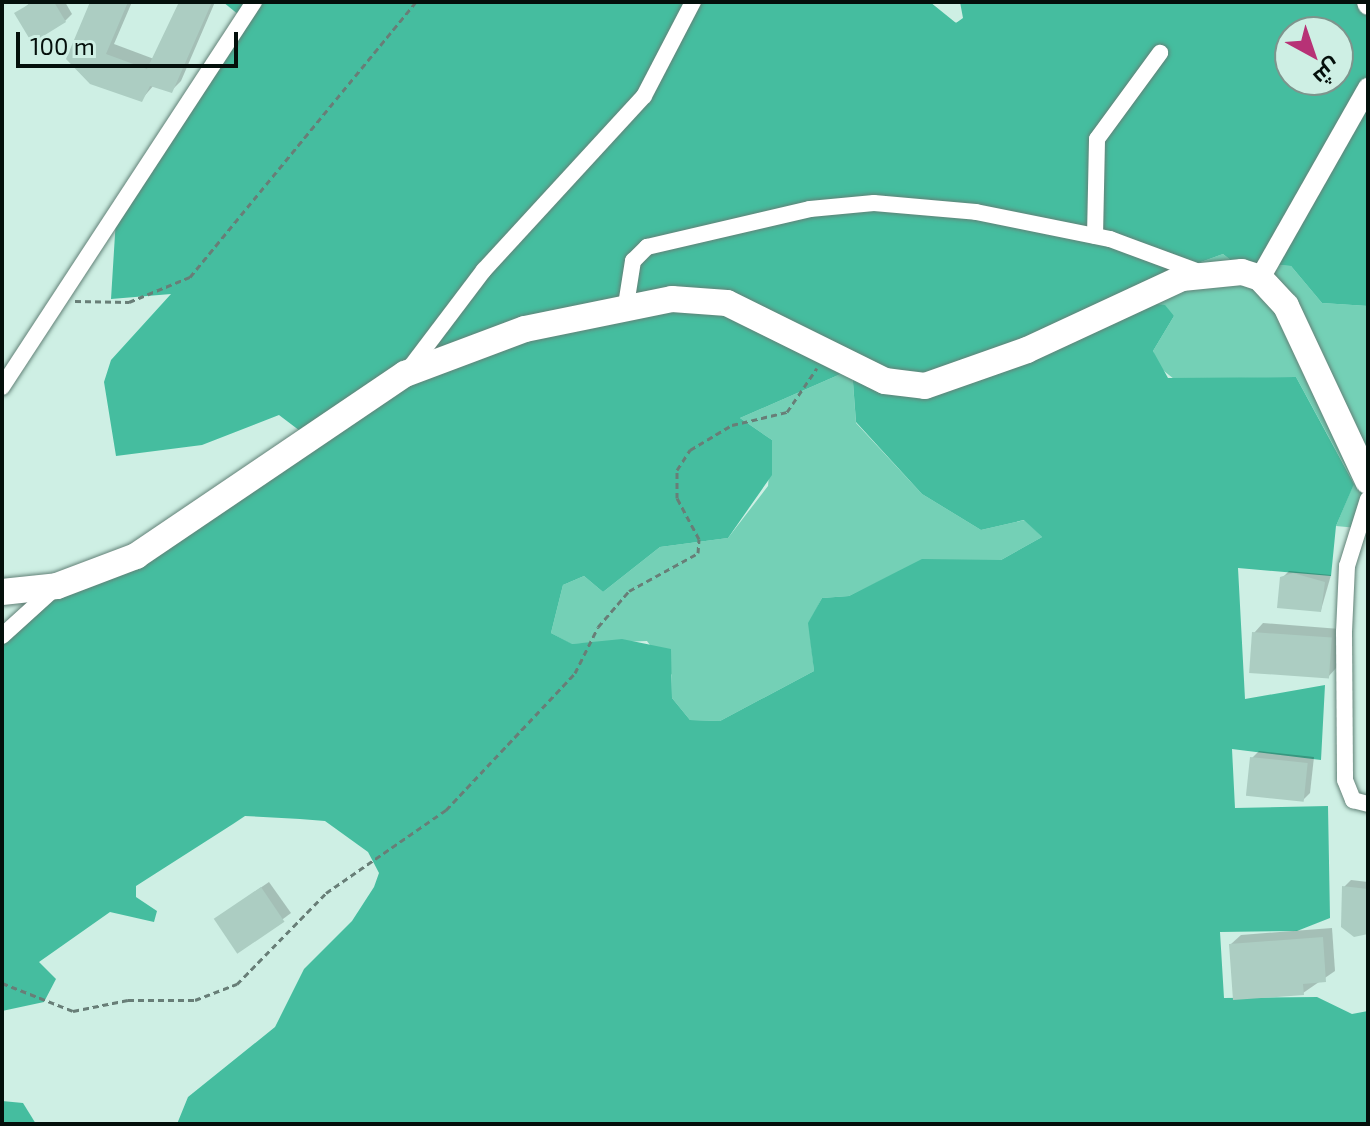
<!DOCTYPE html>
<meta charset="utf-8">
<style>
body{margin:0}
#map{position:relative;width:1370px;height:1126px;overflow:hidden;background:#ceefe4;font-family:"Exo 2",Cairo,sans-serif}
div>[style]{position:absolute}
.green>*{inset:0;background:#74d0b6}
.forest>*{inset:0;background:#45bd9f}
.shadow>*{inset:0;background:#0003}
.building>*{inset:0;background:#accdc2;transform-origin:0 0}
.path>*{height:3px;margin-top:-1.5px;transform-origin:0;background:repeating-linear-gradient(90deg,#687e77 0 6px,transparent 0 10px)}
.roads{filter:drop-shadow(0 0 2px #628177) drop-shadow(0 0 2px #628177)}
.minor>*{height:16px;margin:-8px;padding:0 8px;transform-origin:8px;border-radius:8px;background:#fff}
.tertiary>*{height:20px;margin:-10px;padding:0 10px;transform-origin:10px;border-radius:10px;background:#fff}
.primary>*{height:26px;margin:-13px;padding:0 13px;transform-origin:13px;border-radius:13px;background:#fff}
span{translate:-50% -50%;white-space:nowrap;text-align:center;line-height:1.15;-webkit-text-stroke:7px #ceefe4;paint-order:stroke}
.frame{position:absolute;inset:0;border:4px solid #040f0b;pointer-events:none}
.north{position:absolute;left:1274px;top:16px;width:80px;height:80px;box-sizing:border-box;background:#ceefe4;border:2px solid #7d958d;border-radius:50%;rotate:140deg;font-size:22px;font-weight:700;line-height:32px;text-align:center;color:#040f0b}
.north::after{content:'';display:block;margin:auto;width:28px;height:36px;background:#b73276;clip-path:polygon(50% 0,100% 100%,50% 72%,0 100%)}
.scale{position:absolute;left:16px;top:32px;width:222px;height:36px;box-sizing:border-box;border:4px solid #040f0b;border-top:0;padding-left:10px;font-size:24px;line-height:28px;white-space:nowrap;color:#040f0b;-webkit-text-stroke:6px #ceefe4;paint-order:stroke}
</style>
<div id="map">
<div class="green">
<div style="clip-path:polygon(1223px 254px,1233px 262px,1291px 266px,1322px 303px,1368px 306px,1368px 529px,1336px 526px,1354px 483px,1296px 377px,1174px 379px,1159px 367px,1153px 351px,1174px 316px,1138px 302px,1165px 275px)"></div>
<div style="clip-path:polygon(852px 369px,856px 423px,922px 494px,981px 530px,1025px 520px,1042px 537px,1001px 560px,922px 560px,849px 596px,822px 598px,809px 623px,814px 671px,720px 721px,690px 720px,672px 698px,672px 675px,647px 641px,571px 644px,551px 633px,563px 585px,584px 576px,603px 592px,660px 547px,728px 538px,768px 486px,772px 440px,740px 418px)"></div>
</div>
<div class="forest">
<div style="clip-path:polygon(evenodd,223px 2px,930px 2px,956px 23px,963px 18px,960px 2px,1368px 2px,1368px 306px,1322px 303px,1291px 266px,1233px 262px,1223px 254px,1165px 275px,1138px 302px,1165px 305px,1174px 316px,1153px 351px,1168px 378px,1296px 377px,1354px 484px,1336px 526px,1331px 576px,1238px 568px,1245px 699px,1325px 685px,1321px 760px,1232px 749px,1235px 808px,1328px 806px,1330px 918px,1297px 931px,1220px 932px,1224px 998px,1317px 997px,1352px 1014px,1368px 1011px,1368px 1124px,177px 1124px,188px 1097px,275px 1027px,304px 969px,352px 921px,374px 887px,379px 873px,368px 852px,325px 821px,300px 819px,245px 816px,233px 824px,136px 886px,136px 897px,157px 911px,154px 922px,110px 912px,39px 962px,56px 979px,44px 1002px,2px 1011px,2px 642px,51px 598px,308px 437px,279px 415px,202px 445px,116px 456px,104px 382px,111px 360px,171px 294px,111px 299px,117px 202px,239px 15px,223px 2px,1290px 32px,1338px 32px,1338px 80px,1290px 80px,1290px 32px,223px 2px,852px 369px,856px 422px,922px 494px,981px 530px,1024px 520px,1042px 537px,1001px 560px,922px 559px,849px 596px,822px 598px,808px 623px,814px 671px,720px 721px,690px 720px,672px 698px,671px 649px,622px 639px,572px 644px,551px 633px,563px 585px,584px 576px,603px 592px,660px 547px,728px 538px,772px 475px,772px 440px,740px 418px,852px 369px)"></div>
<div style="clip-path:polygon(2px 1101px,23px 1103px,36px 1124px,2px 1124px)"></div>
</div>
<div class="shadow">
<div style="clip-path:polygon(31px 2px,65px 2px,72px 14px,65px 21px,17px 14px)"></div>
<div style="clip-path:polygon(92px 2px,132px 2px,114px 44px,154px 59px,181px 2px,215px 2px,181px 81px,171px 91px,154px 85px,141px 100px,91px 82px)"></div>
<div style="clip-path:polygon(1289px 571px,1331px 575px,1321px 610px,1282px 578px)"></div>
<div style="clip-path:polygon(1263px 623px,1340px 629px,1337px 667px,1328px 677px,1254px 633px)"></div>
<div style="clip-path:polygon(1259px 751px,1314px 757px,1310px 793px,1303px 800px,1252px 758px)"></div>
<div style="clip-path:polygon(1351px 880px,1368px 882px,1368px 930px,1344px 887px)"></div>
<div style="clip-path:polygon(269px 882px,291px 913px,239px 952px,224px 913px)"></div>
<div style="clip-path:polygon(1332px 928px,1335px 971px,1303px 993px,1231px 944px,1241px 935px)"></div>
</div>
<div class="building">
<div style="clip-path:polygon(33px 2px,54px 2px,66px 22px,32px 43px,14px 13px)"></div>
<div style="clip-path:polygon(90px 2px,128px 2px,106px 54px,147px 69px,179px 2px,212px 2px,172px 93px,150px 86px,142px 102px,90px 84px,66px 59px)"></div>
<div style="clip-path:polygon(1293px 573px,1325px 582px,1321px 612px,1277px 608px,1280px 577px)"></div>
<div style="left:1252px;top:632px;width:80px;height:41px;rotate:4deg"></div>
<div style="left:1250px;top:757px;width:58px;height:39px;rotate:6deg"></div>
<div style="clip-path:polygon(1342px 886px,1368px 889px,1368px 934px,1354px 937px,1341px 927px)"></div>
<div style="left:261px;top:887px;width:42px;height:57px;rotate:56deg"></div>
<div style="clip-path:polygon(1323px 937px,1326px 982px,1303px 984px,1304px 995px,1233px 1000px,1229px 944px)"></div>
</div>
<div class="path">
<div style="left:75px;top:301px;width:54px;rotate:1.1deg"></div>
<div style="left:129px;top:302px;width:66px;rotate:-22.3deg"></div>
<div style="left:190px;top:277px;width:356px;rotate:-50.6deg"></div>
<div style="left:2px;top:983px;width:76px;rotate:21.5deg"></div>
<div style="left:73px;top:1011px;width:56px;rotate:-11.3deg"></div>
<div style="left:128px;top:1000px;width:67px"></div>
<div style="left:195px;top:1000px;width:45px;rotate:-20.9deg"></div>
<div style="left:237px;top:984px;width:127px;rotate:-45.6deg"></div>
<div style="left:326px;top:893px;width:146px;rotate:-34.7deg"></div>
<div style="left:446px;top:810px;width:188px;rotate:-46.7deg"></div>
<div style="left:575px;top:673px;width:51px;rotate:-63.4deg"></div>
<div style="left:598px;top:627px;width:48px;rotate:-49.3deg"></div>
<div style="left:629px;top:591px;width:79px;rotate:-28.8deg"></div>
<div style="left:698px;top:553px;width:14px;rotate:-86deg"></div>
<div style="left:699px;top:539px;width:47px;rotate:-118.2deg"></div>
<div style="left:677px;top:498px;width:28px;rotate:-90deg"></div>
<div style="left:677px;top:470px;width:24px;rotate:-57deg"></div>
<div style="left:690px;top:450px;width:49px;rotate:-30.8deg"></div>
<div style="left:732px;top:425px;width:57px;rotate:-13.3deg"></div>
<div style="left:787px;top:412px;width:53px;rotate:-55.7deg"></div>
</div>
<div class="roads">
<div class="minor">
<div style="left:1095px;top:236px;width:97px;rotate:-88.8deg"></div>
<div style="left:1097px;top:139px;width:107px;rotate:-53.8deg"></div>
<div style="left:626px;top:305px;width:45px;rotate:-81deg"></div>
<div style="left:633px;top:261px;width:20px;rotate:-45deg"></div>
<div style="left:647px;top:247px;width:167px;rotate:-13.1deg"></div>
<div style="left:810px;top:209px;width:64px;rotate:-5.4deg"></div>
<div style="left:874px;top:203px;width:102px;rotate:5deg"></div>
<div style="left:976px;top:212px;width:137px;rotate:11.4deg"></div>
<div style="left:1110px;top:239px;width:95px;rotate:20.3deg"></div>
<div style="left:406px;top:373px;width:129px;rotate:-52.9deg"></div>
<div style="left:484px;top:270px;width:236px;rotate:-47.4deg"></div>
<div style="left:644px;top:96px;width:106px;rotate:-62.5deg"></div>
<div style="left:2px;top:387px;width:460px;rotate:-56.8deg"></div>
<div style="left:1368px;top:499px;width:70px;rotate:107.4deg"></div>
<div style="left:1347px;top:566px;width:66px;rotate:92.6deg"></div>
<div style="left:1344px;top:632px;width:148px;rotate:89.6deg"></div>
<div style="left:1345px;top:780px;width:22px;rotate:68deg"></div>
<div style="left:1353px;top:800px;width:16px;rotate:15deg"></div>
<div style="left:2px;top:636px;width:73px;rotate:-42.2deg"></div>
</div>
<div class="tertiary">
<div style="left:1367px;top:2px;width:3px;rotate:72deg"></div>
<div style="left:1260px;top:278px;width:219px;rotate:-60.4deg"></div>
</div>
<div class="primary">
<div style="left:2px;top:592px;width:55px;rotate:-6.2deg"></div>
<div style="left:57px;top:586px;width:85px;rotate:-20.8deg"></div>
<div style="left:136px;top:556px;width:325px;rotate:-34.1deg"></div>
<div style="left:405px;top:374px;width:128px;rotate:-20.6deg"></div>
<div style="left:525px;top:329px;width:150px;rotate:-11.5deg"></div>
<div style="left:672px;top:299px;width:55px;rotate:4.2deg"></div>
<div style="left:727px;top:303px;width:176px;rotate:26.3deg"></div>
<div style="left:885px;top:381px;width:40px;rotate:7.1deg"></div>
<div style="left:925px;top:386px;width:108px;rotate:-19.4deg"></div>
<div style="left:1027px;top:350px;width:171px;rotate:-24.9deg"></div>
<div style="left:1182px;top:278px;width:60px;rotate:-5.7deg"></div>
<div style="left:1242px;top:272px;width:19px;rotate:18deg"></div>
<div style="left:1260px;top:278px;width:38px;rotate:47deg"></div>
<div style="left:1286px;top:306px;width:193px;rotate:64.9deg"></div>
</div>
</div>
<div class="frame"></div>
<div class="north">ش</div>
<div class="scale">100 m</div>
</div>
